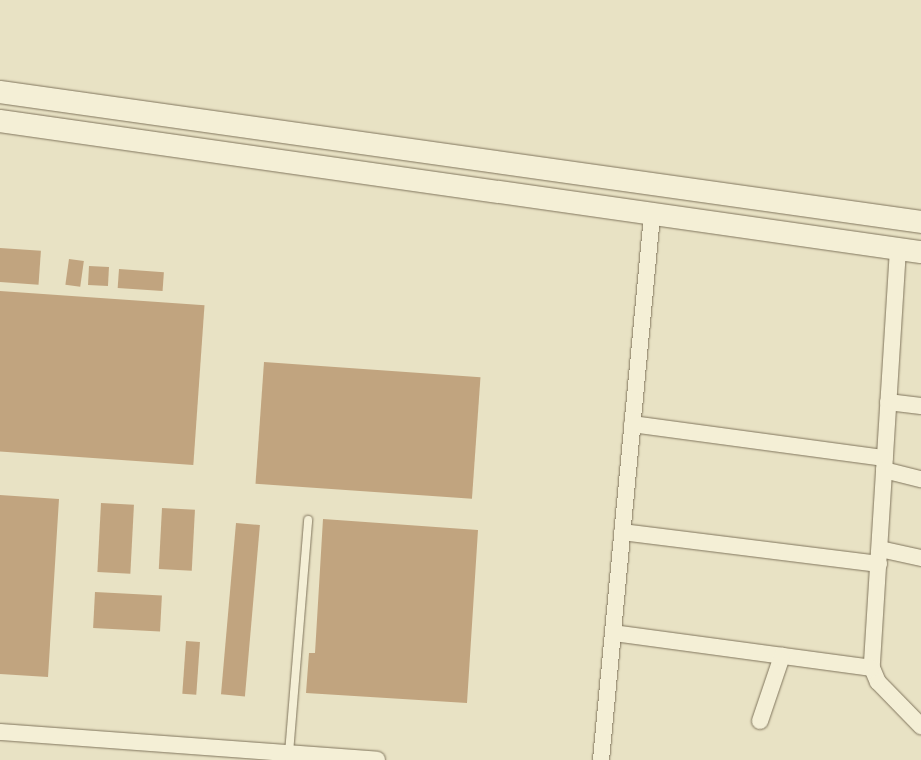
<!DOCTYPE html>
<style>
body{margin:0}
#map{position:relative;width:921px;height:760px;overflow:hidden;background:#e8e2c4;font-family:"Playfair Display",serif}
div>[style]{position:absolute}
.building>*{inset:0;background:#c1a47f;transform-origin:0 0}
.roads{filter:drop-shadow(0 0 1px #80755d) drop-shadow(0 0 1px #80755d)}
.lane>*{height:8px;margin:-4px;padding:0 4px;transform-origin:4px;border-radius:4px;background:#f4efd6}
.street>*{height:16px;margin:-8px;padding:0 8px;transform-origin:8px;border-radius:8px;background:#f4efd6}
.secondary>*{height:22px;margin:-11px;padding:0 11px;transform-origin:11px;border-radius:11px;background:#f4efd6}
span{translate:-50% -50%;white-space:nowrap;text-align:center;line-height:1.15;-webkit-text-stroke:5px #f0ecd2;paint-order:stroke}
</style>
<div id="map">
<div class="building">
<div style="left:0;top:248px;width:41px;height:34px;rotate:4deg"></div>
<div style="left:69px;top:259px;width:15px;height:26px;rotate:8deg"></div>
<div style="left:89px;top:266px;width:20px;height:19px;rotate:3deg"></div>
<div style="left:119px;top:269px;width:45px;height:19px;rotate:4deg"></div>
<div style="left:0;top:291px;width:205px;height:160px;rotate:4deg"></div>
<div style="left:264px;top:362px;width:217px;height:122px;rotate:4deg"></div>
<div style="clip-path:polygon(0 495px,59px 499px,48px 677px,0 674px)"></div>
<div style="left:101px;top:503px;width:33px;height:69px;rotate:3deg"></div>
<div style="left:162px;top:508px;width:33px;height:61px;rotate:3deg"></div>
<div style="clip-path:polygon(323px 519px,478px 530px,467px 703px,306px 693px,309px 653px,315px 653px)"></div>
<div style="left:236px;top:523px;width:24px;height:172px;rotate:5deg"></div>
<div style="left:95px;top:592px;width:67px;height:36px;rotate:3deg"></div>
<div style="left:186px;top:641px;width:14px;height:53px;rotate:4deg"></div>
</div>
<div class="roads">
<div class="lane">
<div style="left:289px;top:753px;width:234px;rotate:-85.3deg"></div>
</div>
<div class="street">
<div style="left:898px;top:249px;width:420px;rotate:93.6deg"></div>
<div style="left:872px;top:668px;width:15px;rotate:67deg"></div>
<div style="left:878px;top:682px;width:62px;rotate:45.7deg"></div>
<div style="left:888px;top:402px;width:33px;rotate:7deg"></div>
<div style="left:632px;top:424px;width:255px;rotate:7.7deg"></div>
<div style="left:884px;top:470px;width:38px;rotate:14deg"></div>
<div style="left:622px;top:532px;width:259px;rotate:7.1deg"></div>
<div style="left:880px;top:549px;width:42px;rotate:12.4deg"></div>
<div style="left:613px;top:633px;width:261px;rotate:7.7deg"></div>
<div style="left:760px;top:721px;width:69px;rotate:-71.3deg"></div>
<div style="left:0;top:732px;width:378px;rotate:4.2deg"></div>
<div style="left:601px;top:760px;width:547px;rotate:-84.65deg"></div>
</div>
<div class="secondary">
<div style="left:0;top:92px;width:930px;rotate:8.03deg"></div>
<div style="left:0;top:121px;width:930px;rotate:8.1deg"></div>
</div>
</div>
</div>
